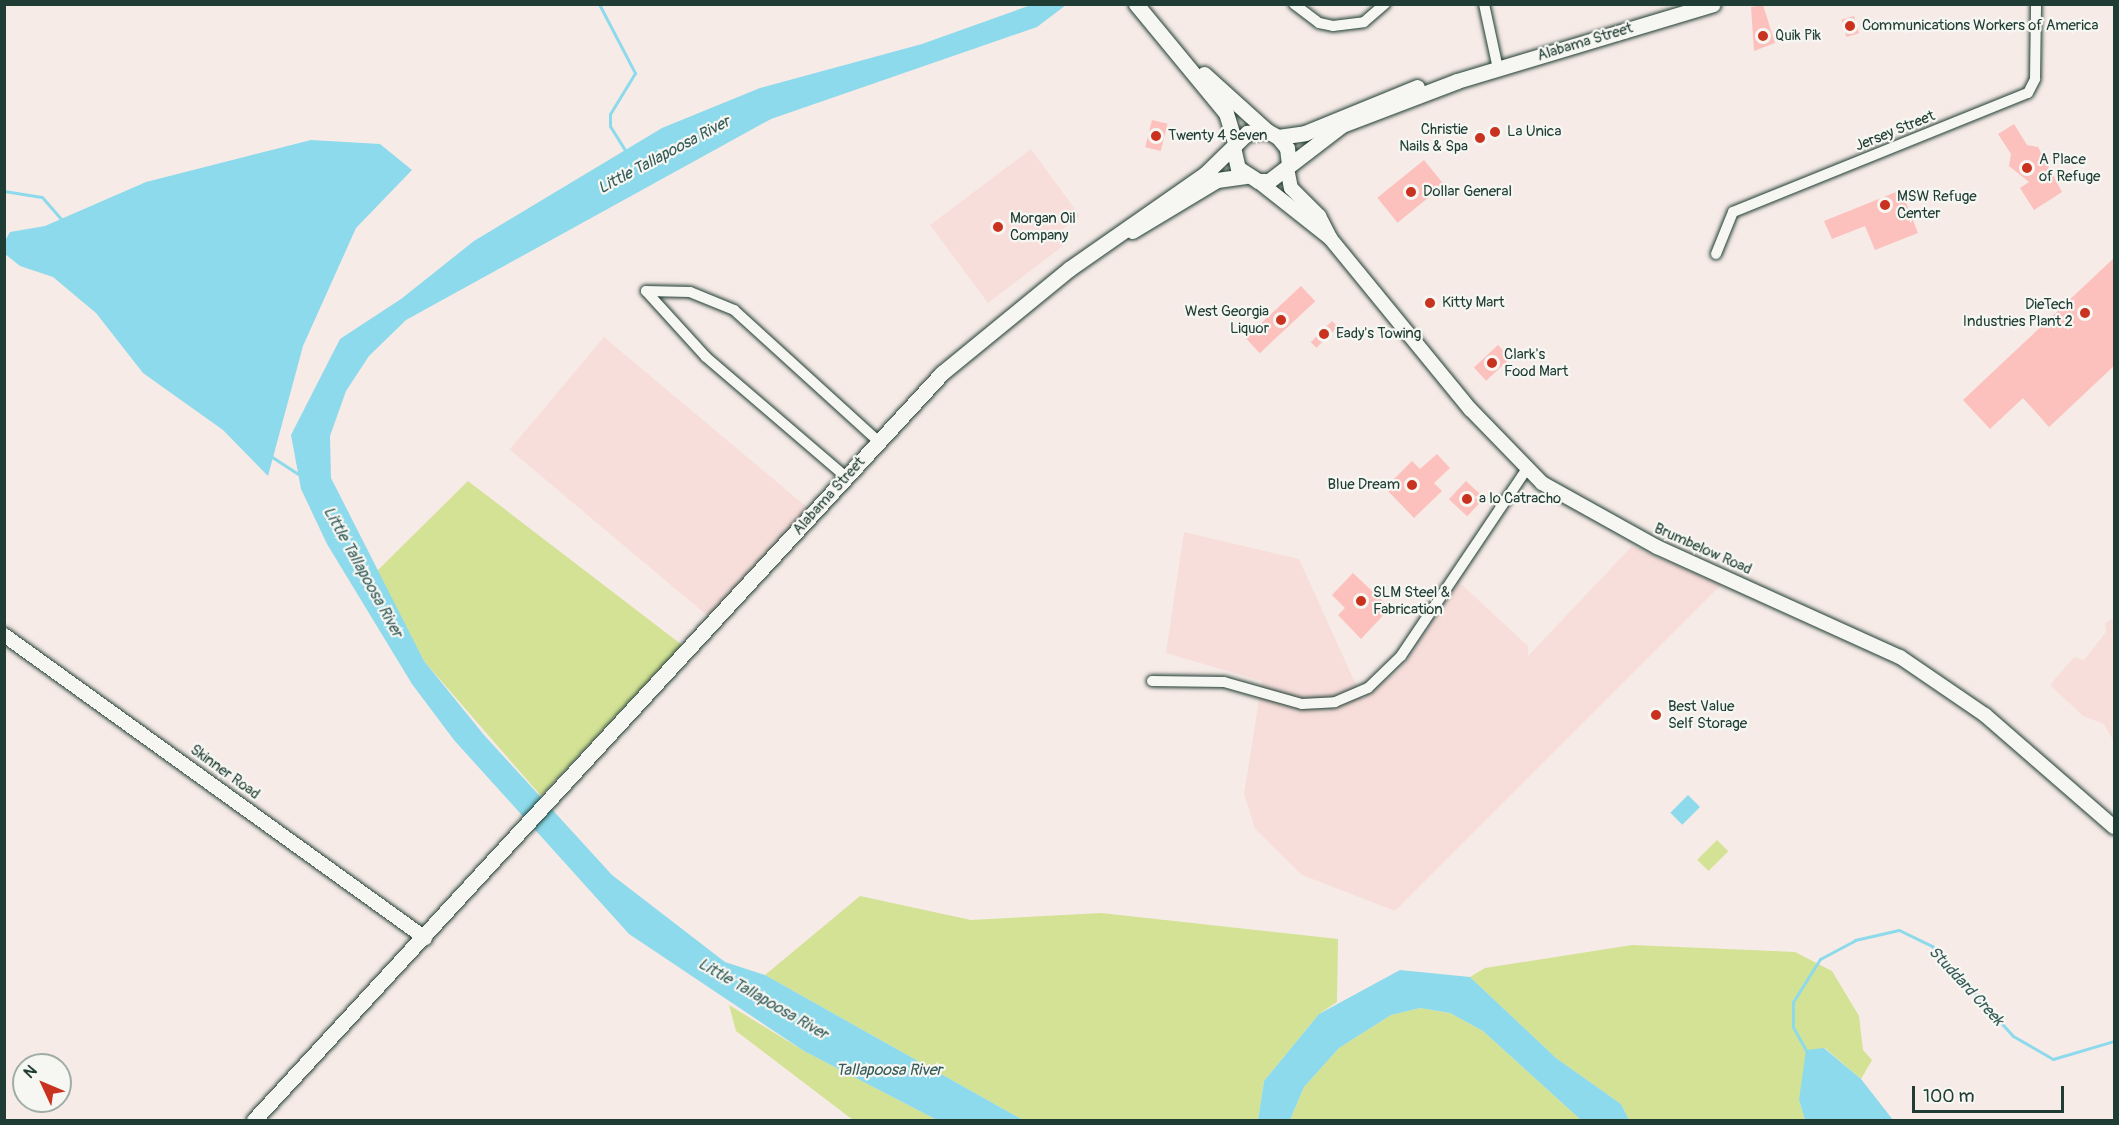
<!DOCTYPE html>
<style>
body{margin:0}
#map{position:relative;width:2119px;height:1125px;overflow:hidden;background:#f7ebe7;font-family:Pangolin,sans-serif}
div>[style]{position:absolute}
.built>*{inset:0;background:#f8deda;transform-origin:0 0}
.green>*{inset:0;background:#d3e295;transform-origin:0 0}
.water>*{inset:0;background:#8cdaeb;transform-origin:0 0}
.stream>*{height:3px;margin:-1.5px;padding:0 1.5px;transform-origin:1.5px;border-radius:1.5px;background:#8cdaeb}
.building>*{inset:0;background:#fcc0bd;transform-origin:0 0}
.roads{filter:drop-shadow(0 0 2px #1f3d34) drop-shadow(0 0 2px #1f3d34)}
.minor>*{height:10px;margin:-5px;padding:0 5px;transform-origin:5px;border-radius:5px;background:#f6f6f2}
.tertiary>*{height:14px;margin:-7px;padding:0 7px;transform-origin:7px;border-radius:7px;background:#f6f6f2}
.secondary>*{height:15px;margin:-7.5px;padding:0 7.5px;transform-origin:7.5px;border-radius:7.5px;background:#f6f6f2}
.dots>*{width:16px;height:16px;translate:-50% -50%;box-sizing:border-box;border:3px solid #f6f6f2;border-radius:50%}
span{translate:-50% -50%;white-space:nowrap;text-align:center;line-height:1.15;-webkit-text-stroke:4.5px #f6f6f2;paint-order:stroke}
.poi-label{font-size:15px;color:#1f3d34}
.left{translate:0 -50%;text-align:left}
.right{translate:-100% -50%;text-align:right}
.street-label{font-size:15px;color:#1f3d34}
.water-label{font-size:16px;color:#355c59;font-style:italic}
.frame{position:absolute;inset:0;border:6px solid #1f3d34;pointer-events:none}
.north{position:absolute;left:12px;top:1053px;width:60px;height:60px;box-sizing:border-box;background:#f6f6f2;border:2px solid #a0aca6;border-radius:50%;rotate:314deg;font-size:16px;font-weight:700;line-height:24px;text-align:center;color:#1f3d34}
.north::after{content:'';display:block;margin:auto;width:21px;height:27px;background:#c8321e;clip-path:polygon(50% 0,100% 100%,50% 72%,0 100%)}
.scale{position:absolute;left:1912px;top:1086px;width:152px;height:27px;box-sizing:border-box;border:3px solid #1f3d34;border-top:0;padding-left:8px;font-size:18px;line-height:21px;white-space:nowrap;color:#1f3d34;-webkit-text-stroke:4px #f6f6f2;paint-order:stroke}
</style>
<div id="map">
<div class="built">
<div style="clip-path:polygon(1031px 149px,1080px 216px,1055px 235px,1063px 246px,988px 303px,930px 225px)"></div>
<div style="left:604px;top:337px;width:265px;height:147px;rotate:40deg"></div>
<div style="clip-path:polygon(1184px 532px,1299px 559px,1362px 698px,1400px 670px,1459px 582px,1528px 646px,1528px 656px,1632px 546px,1721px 585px,1395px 911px,1302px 875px,1255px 829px,1244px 794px,1262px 681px,1166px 653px)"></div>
<div style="clip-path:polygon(2114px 618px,2114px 742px,2104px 724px,2083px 716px,2050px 685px,2074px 657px,2084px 660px,2106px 632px,2105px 623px)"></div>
</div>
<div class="green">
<div style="clip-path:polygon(468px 481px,682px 645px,541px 796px,424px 661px,377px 571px)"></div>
<div style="left:1717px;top:840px;width:16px;height:28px;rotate:45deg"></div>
<div style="clip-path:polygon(860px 896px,971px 920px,1101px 913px,1338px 939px,1337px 1002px,1319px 1014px,1264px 1081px,1258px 1120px,1023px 1120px,765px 975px)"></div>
<div style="clip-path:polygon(1632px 945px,1795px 952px,1832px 971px,1859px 1016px,1863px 1050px,1872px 1060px,1861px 1079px,1825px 1048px,1799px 1100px,1805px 1120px,1629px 1120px,1621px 1104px,1556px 1058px,1470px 977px,1485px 968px)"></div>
<div style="clip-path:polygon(729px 1005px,804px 1051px,937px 1120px,853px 1120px,736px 1031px)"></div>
<div style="clip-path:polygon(1420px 1008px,1450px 1013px,1483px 1031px,1581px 1120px,1290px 1120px,1304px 1087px,1339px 1048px,1391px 1015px)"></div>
</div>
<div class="water">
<div style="clip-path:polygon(1031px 5px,1066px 5px,1037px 27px,771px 119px,406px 320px,369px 356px,346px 391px,330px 436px,331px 478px,424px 661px,484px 735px,612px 875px,725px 962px,765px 975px,1023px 1120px,937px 1120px,804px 1051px,629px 934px,454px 740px,412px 684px,327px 544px,301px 489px,291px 435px,340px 339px,401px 299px,474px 241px,662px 128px,760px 88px,922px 44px)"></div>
<div style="clip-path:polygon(311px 140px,380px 144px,412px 170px,356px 228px,303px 346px,268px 476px,223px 430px,143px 373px,96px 313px,53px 277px,20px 266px,5px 254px,5px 241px,10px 232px,45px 226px,146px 182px)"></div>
<div style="left:1688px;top:795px;width:17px;height:25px;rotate:45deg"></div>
<div style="clip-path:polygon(1400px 970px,1470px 977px,1556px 1058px,1621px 1104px,1629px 1120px,1581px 1120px,1483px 1031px,1450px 1013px,1420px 1008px,1391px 1015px,1339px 1048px,1304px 1087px,1290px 1120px,1258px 1120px,1264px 1081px,1319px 1014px)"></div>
<div style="clip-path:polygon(1824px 1048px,1861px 1079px,1893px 1120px,1805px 1120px,1799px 1100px,1806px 1050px)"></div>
</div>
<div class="stream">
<div style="left:599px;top:4px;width:78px;rotate:62.4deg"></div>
<div style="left:635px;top:73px;width:48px;rotate:121.4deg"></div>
<div style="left:610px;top:114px;width:12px;rotate:90deg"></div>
<div style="left:610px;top:126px;width:34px;rotate:58deg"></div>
<div style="left:4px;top:191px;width:38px;rotate:9deg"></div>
<div style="left:42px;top:197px;width:32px;rotate:49deg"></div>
<div style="left:269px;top:455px;width:38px;rotate:33deg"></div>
<div style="left:1808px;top:1054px;width:31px;rotate:-119deg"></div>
<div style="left:1793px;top:1027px;width:25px;rotate:-90deg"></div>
<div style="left:1793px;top:1002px;width:51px;rotate:-57.9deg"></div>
<div style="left:1820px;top:959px;width:40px;rotate:-28deg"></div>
<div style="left:1855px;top:940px;width:45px;rotate:-12.8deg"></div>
<div style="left:1899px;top:930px;width:37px;rotate:26deg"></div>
<div style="left:1932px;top:946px;width:121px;rotate:48deg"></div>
<div style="left:2013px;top:1036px;width:46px;rotate:29.9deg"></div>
<div style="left:2053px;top:1059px;width:64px;rotate:-16.4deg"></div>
</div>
<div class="building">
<div style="clip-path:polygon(1763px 5px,1775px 43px,1754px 51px,1751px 7px)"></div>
<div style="left:1854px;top:16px;width:18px;height:13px;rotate:74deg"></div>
<div style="left:1152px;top:120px;width:16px;height:28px;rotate:14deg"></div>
<div style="clip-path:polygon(2014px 124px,2027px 145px,2038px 147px,2062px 192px,2034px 210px,2020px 188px,2029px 182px,2009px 166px,2011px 154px,1998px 134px)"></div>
<div style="left:1424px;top:160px;width:32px;height:60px;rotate:51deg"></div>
<div style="clip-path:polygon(1901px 190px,1918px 233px,1875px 250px,1865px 226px,1832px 239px,1824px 221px)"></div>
<div style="clip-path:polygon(2115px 257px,2115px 365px,2049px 427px,2023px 398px,1990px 429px,1963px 400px)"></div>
<div style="left:1301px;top:286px;width:21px;height:76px;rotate:47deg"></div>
<div style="left:1332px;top:321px;width:8px;height:30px;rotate:45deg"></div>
<div style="left:1498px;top:345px;width:18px;height:33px;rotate:47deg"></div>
<div style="clip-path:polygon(1437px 454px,1450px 468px,1434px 483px,1442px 491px,1414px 518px,1385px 488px,1412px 461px,1420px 469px)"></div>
<div style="left:1466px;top:481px;width:25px;height:25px;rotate:43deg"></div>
<div style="clip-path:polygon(1353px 573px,1390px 608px,1361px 639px,1338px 615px,1345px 608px,1332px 595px)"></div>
</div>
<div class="roads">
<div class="minor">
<div style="left:1294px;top:4px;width:31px;rotate:37deg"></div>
<div style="left:1319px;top:23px;width:14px;rotate:12deg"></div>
<div style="left:1333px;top:26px;width:31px;rotate:-7deg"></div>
<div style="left:1364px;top:22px;width:28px;rotate:-41deg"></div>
<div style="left:1484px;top:4px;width:66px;rotate:77.8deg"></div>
<div style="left:1716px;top:254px;width:45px;rotate:-68deg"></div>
<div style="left:1733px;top:212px;width:318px;rotate:-22deg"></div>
<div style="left:2028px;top:93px;width:16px;rotate:-63deg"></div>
<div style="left:2035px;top:79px;width:75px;rotate:-89.2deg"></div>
<div style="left:646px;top:291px;width:44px;rotate:1.3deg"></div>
<div style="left:690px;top:292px;width:48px;rotate:22.2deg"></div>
<div style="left:734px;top:310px;width:196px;rotate:42.3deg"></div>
<div style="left:646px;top:291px;width:89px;rotate:47.7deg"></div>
<div style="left:706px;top:357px;width:184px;rotate:40.6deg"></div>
<div style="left:1152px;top:681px;width:72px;rotate:0.8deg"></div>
<div style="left:1224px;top:682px;width:81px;rotate:15.8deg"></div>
<div style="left:1302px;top:704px;width:33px;rotate:-3deg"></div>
<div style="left:1335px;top:702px;width:36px;rotate:-23deg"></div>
<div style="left:1368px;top:688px;width:46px;rotate:-44.1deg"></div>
<div style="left:1401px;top:656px;width:224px;rotate:-56.1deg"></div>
</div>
<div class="tertiary">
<div style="left:1287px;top:168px;width:20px;rotate:79deg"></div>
<div style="left:1291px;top:188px;width:40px;rotate:45deg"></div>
<div style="left:1319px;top:216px;width:25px;rotate:63deg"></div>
<div style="left:1330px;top:238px;width:222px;rotate:50.7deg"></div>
<div style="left:1471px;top:410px;width:102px;rotate:45.8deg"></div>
<div style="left:1542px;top:483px;width:132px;rotate:29.1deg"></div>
<div style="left:1657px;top:547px;width:267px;rotate:24.4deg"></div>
<div style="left:1900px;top:657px;width:103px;rotate:34.3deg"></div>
<div style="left:1985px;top:715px;width:171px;rotate:41deg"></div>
<div style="left:1258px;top:181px;width:92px;rotate:38.4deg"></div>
<div style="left:4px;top:635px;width:519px;rotate:35.74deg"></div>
</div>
<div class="secondary">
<div style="left:1136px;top:4px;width:141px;rotate:50.5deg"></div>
<div style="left:1226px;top:113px;width:31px;rotate:73deg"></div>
<div style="left:1204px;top:74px;width:85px;rotate:42.1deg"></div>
<div style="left:1278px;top:137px;width:27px;rotate:-8deg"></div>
<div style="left:1305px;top:133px;width:121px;rotate:-22.3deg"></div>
<div style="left:1233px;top:147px;width:22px;rotate:77deg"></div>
<div style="left:1238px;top:168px;width:24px;rotate:33deg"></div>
<div style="left:1258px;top:181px;width:11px"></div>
<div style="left:1269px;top:181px;width:92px;rotate:-37.5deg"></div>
<div style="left:1342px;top:125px;width:123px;rotate:-20.9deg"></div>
<div style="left:1457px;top:81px;width:267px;rotate:-16.7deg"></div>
<div style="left:1132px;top:231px;width:99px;rotate:-31deg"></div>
<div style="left:1217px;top:180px;width:29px;rotate:-8deg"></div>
<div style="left:254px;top:1120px;width:1016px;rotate:-47.35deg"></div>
<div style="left:942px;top:373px;width:164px;rotate:-39.3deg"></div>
<div style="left:1069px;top:269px;width:166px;rotate:-34.9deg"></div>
<div style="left:1205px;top:174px;width:59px;rotate:-44.3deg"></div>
<div style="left:1247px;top:133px;width:20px;rotate:-6deg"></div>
<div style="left:1267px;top:131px;width:13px;rotate:29deg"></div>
<div style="left:1278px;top:137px;width:14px;rotate:51deg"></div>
<div style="left:1287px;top:148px;width:17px;rotate:83deg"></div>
</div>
</div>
<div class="dots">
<div style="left:1850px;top:26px;background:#c8321e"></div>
<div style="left:1763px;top:36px;background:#c8321e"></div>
<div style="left:1495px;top:132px;background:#c8321e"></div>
<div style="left:1156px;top:136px;background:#c8321e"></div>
<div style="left:1480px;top:138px;background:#c8321e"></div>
<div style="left:2027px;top:168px;background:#c8321e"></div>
<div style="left:1411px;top:192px;background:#c8321e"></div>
<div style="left:1885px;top:205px;background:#c8321e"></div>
<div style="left:998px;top:227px;background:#c8321e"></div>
<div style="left:1430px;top:303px;background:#c8321e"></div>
<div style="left:2085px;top:313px;background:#c8321e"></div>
<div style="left:1281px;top:320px;background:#c8321e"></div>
<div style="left:1324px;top:334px;background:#c8321e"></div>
<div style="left:1492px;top:363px;background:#c8321e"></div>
<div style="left:1412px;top:485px;background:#c8321e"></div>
<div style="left:1467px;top:499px;background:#c8321e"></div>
<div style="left:1361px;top:601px;background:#c8321e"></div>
<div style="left:1656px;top:715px;background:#c8321e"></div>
</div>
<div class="poi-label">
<span class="left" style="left:1862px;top:26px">Communications Workers of America</span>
<span class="left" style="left:1775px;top:36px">Quik Pik</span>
<span class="right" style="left:1468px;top:138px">Christie<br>Nails &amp; Spa</span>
<span class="left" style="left:1507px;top:132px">La Unica</span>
<span class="left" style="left:1168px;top:136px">Twenty 4 Seven</span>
<span class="left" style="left:2039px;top:168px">A Place<br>of Refuge</span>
<span class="left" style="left:1423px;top:192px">Dollar General</span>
<span class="left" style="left:1897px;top:205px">MSW Refuge<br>Center</span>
<span class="left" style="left:1010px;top:227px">Morgan Oil<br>Company</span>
<span class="left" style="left:1442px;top:303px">Kitty Mart</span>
<span class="right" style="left:2073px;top:313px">DieTech<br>Industries Plant 2</span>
<span class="right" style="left:1269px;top:320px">West Georgia<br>Liquor</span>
<span class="left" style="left:1336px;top:334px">Eady's Towing</span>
<span class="left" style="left:1504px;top:363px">Clark's<br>Food Mart</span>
<span class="right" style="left:1400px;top:485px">Blue Dream</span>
<span class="left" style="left:1479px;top:499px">a lo Catracho</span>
<span class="left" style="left:1373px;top:601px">SLM Steel &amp;<br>Fabrication</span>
<span class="left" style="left:1668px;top:715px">Best Value<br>Self Storage</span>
</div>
<div class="street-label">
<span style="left:1585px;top:42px;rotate:-17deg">Alabama Street</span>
<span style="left:1895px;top:131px;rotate:-22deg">Jersey Street</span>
<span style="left:829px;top:496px;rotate:-48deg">Alabama Street</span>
<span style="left:1703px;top:549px;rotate:24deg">Brumbelow Road</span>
<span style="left:225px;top:772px;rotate:36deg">Skinner Road</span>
</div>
<div class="water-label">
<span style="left:664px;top:155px;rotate:-28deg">Little Tallapoosa River</span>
<span style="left:363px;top:572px;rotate:61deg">Little Tallapoosa River</span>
<span style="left:1966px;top:986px;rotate:47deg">Studdard Creek</span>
<span style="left:763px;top:999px;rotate:30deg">Little Tallapoosa River</span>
<span style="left:889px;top:1070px">Tallapoosa River</span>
</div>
<div class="frame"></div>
<div class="north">N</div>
<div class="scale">100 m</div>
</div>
